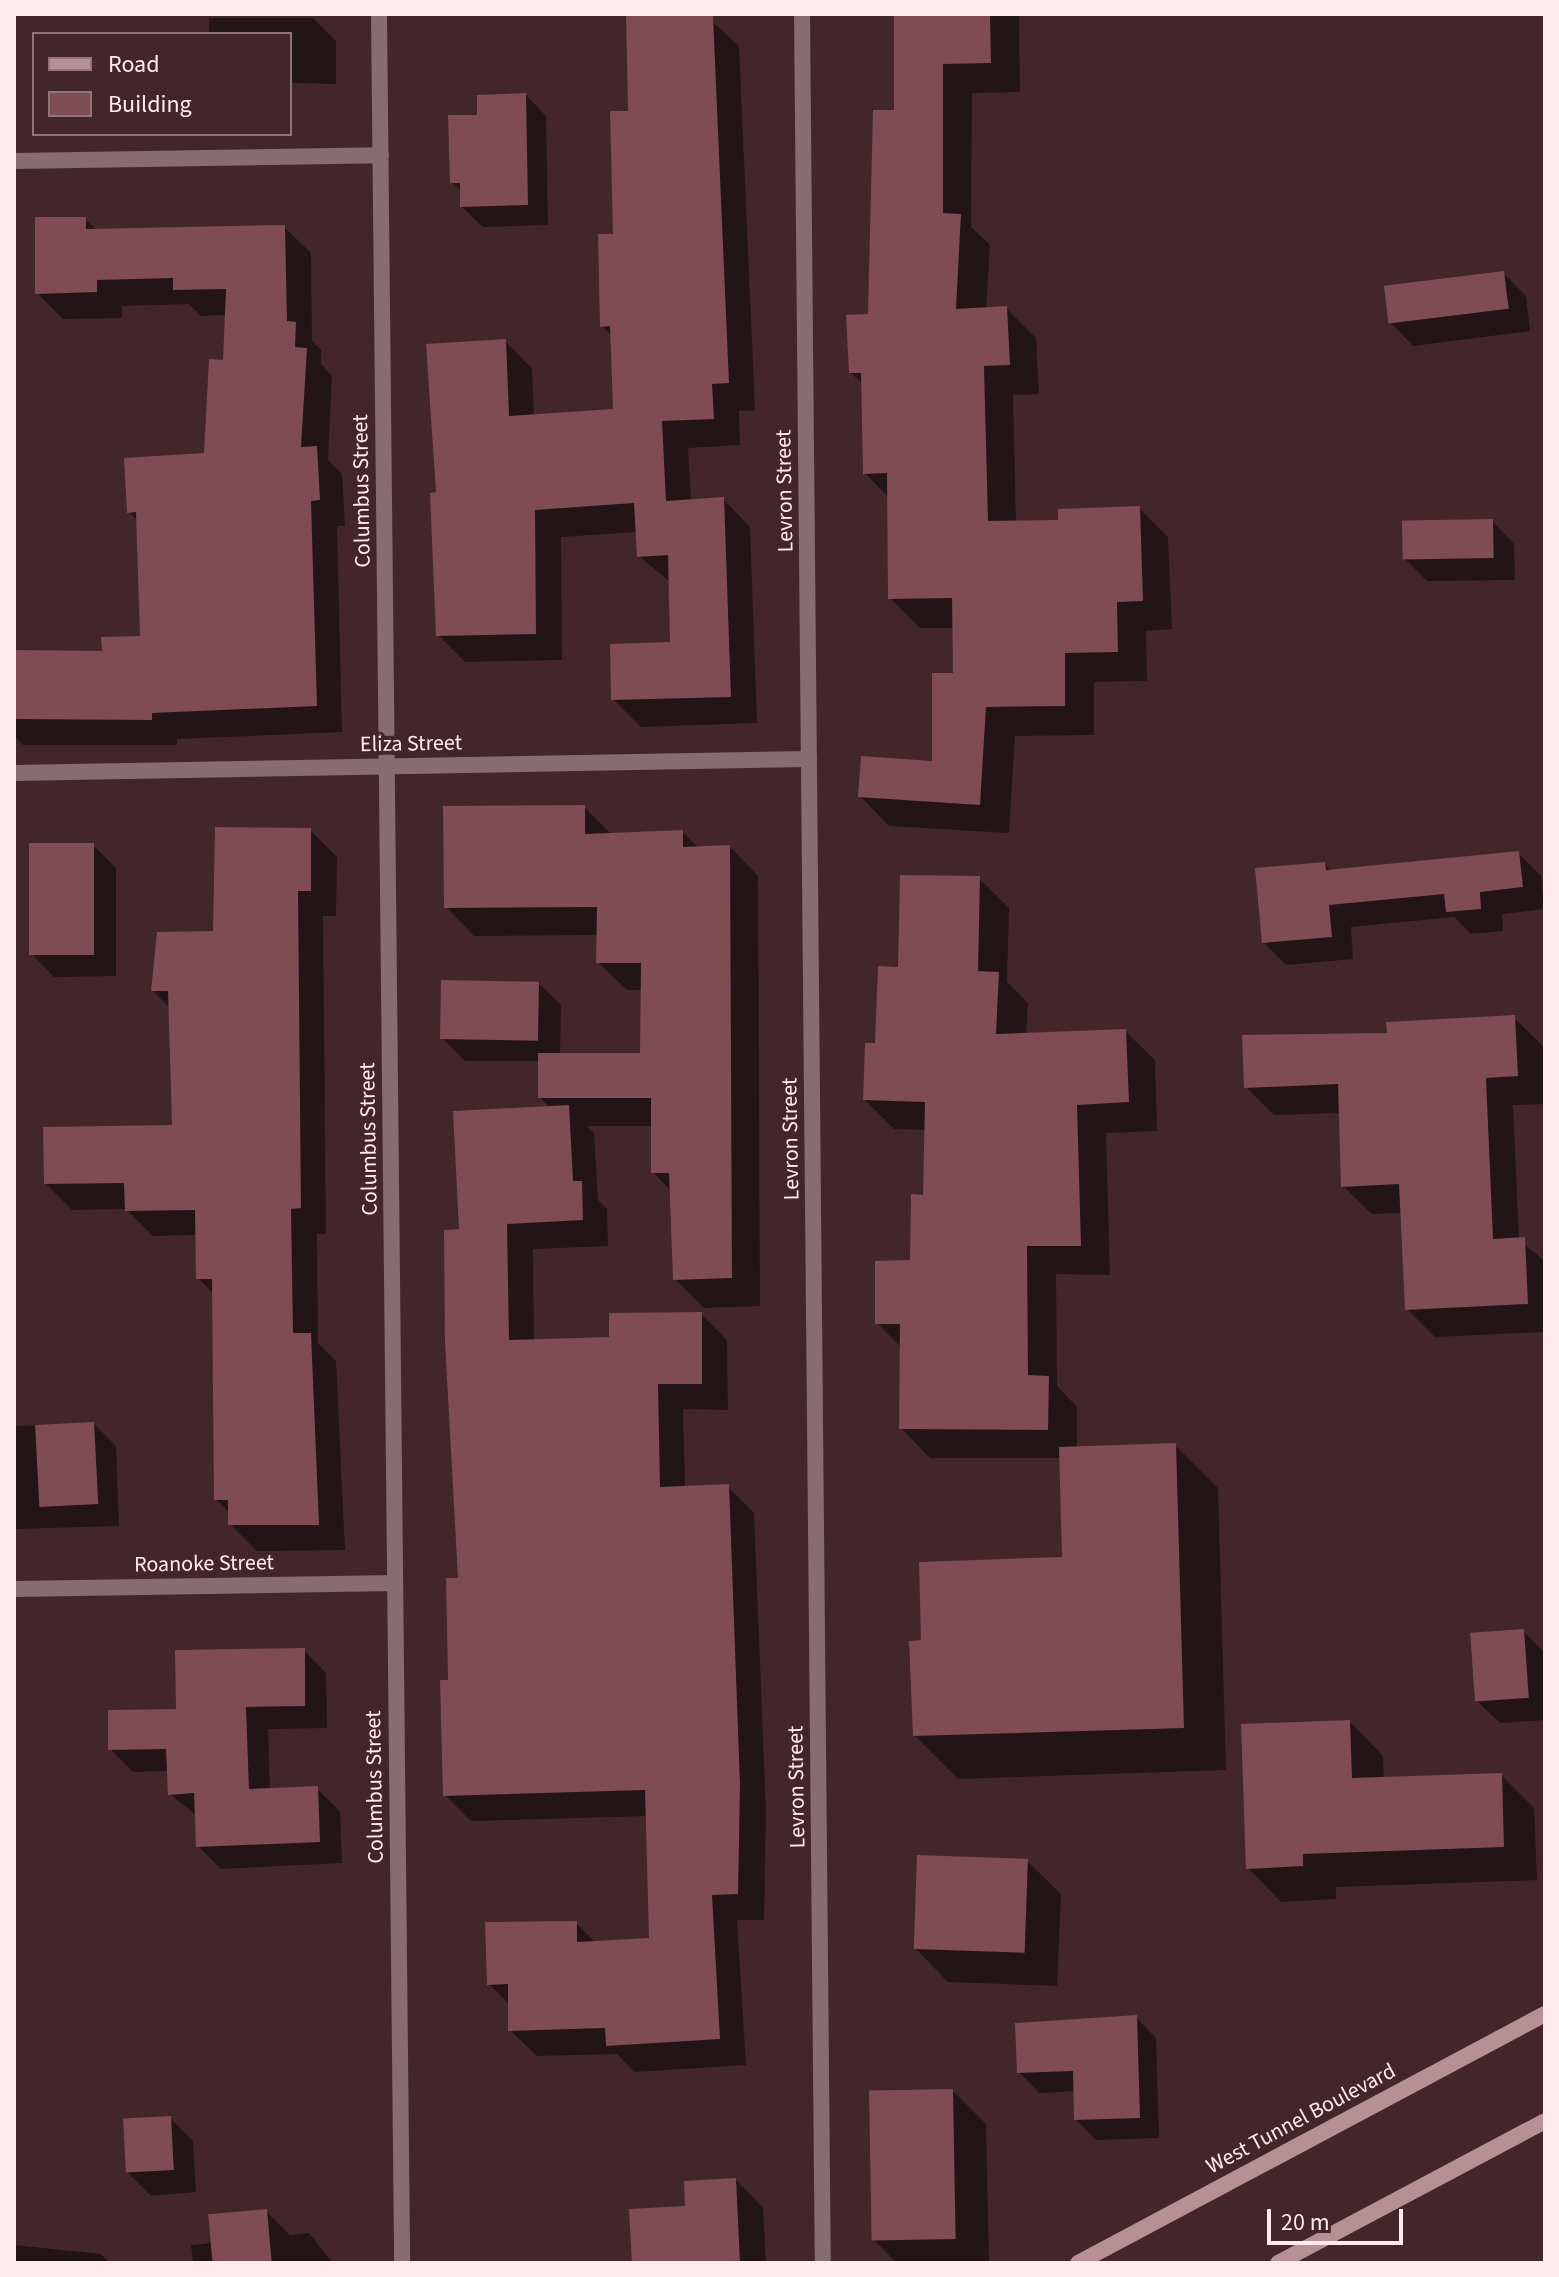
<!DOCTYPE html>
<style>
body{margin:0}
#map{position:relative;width:1559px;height:2277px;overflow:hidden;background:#42262b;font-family:"Source Sans 3",sans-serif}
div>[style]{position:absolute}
.shadow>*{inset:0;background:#0007}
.building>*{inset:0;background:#7f4b54;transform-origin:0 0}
.minor>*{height:16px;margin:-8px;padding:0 8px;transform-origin:8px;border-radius:8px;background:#866d71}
.secondary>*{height:16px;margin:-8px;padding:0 8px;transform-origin:8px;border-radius:8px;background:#b79095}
span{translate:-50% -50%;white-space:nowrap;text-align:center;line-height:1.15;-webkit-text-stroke:8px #42262b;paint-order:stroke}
.street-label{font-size:22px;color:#ffebee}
.frame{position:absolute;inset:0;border:16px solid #ffebee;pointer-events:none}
.legend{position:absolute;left:32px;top:32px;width:260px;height:104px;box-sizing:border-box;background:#42262b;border:2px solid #8e7579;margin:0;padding:10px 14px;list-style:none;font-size:24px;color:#ffebee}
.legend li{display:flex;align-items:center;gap:16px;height:40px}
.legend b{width:40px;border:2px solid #8e7579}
.scale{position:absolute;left:1267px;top:2209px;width:136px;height:36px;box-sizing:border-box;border:4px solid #ffebee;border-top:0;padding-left:10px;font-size:24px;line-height:28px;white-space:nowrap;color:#ffebee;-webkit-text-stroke:6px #42262b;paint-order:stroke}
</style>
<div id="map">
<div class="shadow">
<div style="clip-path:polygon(628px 14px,704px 14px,739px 46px,755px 410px,739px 411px,740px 445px,688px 448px,691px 501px,723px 499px,750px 527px,757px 723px,641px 727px,613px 699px,672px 644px,671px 583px,639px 556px,637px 532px,561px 537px,562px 660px,465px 662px,438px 635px,505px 341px,532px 369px,534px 416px,616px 411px,612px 336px,602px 326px,630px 113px)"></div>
<div style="clip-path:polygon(896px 14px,1019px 14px,1020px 92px,972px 93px,971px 227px,990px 245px,986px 309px,1006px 308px,1036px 338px,1039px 394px,1013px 395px,1016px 523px,1061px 522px,1139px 508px,1168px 537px,1172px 629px,1146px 631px,1147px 681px,1094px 682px,1094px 735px,1015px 736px,1009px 833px,889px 826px,860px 796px,934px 763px,955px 675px,954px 628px,920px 628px,890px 598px,889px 498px,865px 473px,863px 384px,851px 373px,870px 315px,896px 112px)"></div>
<div style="clip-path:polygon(209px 18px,313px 18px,336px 41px,336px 84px,290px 83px,290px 34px,209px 34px)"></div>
<div style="clip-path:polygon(526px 95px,546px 116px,548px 225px,483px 227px,462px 207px,462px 192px,452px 182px,479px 117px)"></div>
<div style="clip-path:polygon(85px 219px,98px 231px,284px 227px,311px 253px,312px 341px,321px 350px,321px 364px,332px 376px,328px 460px,342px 474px,345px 526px,337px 526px,342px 732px,177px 739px,177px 745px,23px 745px,14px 736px,14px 652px,104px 653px,142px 638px,139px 522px,129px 512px,206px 455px,224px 362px,227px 315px,201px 316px,189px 304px,122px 306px,122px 318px,63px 319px,37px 293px)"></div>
<div style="clip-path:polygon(1503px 273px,1526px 296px,1530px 331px,1413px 346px,1391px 323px)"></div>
<div style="clip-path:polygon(1492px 521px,1514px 544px,1515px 580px,1427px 581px,1405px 559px)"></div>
<div style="clip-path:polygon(584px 807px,612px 835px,682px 832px,699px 848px,730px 847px,758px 876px,760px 1306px,704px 1308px,675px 1279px,672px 1192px,653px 1172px,653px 1126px,587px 1126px,594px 1133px,598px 1200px,607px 1209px,608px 1246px,533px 1249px,534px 1341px,611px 1339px,701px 1314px,727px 1340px,728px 1410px,683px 1409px,685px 1488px,728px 1487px,754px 1513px,766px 1812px,764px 1920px,737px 1920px,746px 2065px,634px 2072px,617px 2054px,537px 2056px,510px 2030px,510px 2005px,489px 1984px,576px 1923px,596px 1943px,651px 1940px,648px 1816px,471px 1821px,445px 1795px,460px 1580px,461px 1231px,550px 1108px,540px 1097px,540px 1061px,465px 1061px,443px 1038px,538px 983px,561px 1005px,560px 1055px,641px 1055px,642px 990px,627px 990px,598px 962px,599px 935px,474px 936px,446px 907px)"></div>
<div style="clip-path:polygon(310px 830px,337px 857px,336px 916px,323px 916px,326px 1234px,317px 1234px,318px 1343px,336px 1361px,345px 1550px,257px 1551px,230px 1524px,230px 1513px,216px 1499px,214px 1294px,198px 1278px,197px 1235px,153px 1236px,126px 1209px,72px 1210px,46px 1184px,174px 1127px,170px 1008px,153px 991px)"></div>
<div style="clip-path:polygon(93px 845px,116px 868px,116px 976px,54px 977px,32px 954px)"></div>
<div style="clip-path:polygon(1518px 853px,1541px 876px,1544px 909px,1502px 914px,1503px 931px,1471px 934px,1454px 917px,1351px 927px,1353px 959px,1286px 965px,1264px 943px,1325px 864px,1332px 872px)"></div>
<div style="clip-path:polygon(979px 878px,1009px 908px,1007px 982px,1028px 1003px,1026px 1035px,1125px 1031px,1155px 1060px,1157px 1131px,1106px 1133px,1110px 1275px,1056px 1274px,1057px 1386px,1077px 1407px,1077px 1448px,1175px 1445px,1218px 1488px,1226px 1770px,958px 1779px,915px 1736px,923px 1642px,1064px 1559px,1061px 1458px,930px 1458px,901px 1428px,902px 1348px,877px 1323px,912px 1262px,925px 1197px,926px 1130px,894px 1129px,865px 1100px,877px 1045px,900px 969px)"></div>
<div style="clip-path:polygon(1514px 1018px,1543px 1046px,1545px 1104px,1513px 1105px,1519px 1240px,1545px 1261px,1545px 1332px,1435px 1337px,1407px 1309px,1402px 1213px,1372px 1214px,1343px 1186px,1341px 1113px,1274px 1115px,1246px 1087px,1389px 1035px)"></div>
<div style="clip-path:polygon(94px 1424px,116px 1446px,119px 1526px,14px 1529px,14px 1426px)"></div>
<div style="clip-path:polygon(1523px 1631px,1545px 1653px,1545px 1720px,1500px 1723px,1477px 1701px)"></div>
<div style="clip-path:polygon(304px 1650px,326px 1673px,327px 1728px,268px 1729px,270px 1790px,317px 1789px,340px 1811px,342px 1863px,221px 1869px,198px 1846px,197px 1816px,170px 1794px,169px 1771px,133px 1772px,110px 1749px)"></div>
<div style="clip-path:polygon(1350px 1722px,1383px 1756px,1384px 1779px,1501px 1775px,1534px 1808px,1537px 1880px,1336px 1887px,1336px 1899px,1281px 1902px,1248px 1868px)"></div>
<div style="clip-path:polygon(1027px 1861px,1061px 1894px,1057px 1986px,948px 1982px,915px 1948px)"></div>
<div style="clip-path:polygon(1136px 2017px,1156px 2038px,1159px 2138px,1096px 2140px,1076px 2119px,1075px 2091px,1039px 2093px,1019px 2072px)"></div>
<div style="clip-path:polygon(953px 2091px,986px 2124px,989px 2263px,897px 2263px,874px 2240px)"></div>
<div style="clip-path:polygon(170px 2118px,193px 2141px,196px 2192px,151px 2196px,128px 2173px)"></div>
<div style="clip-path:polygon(736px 2180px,763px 2208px,766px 2263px,634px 2263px,687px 2208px)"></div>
<div style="clip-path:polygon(266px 2211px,290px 2235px,309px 2233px,333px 2263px,193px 2263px,191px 2245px,212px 2243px)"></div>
<div style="clip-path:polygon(14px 2245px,101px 2254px,110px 2263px,14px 2263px)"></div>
</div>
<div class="building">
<div style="clip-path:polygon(626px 14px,713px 16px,729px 383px,712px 384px,714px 419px,662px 421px,666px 501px,724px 497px,731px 697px,611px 700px,610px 644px,670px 642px,668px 555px,637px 557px,634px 503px,535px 510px,536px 634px,436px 636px,430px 493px,436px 492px,426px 344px,506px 339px,509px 416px,613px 409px,610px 326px,600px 327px,598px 234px,613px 234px,610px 111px,628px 111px)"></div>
<div style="clip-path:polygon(894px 14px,990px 14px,991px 63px,943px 64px,943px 213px,961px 214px,956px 309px,1007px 306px,1010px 365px,984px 366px,988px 521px,1058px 520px,1058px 509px,1140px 506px,1143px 601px,1117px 602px,1118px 652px,1065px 653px,1065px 706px,986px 707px,980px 805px,858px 797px,861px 756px,932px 761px,932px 673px,953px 673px,952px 598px,888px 599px,887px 473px,863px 474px,861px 373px,849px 373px,846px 315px,868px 314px,873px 110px,894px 110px)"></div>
<div style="clip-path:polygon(526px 93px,528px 205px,460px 207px,460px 183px,450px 183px,448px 115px,477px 115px,477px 95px)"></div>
<div style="clip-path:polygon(35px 217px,86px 217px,86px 229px,285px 225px,287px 321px,296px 322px,295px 347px,307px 348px,301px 447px,317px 446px,320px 500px,311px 501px,317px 706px,152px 713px,152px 720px,14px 719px,14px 650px,102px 651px,101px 637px,140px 636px,136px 512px,127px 513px,124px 458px,204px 453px,209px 359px,223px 360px,226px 289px,173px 290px,173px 278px,97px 280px,97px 292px,35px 294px)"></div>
<div style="left:1504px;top:271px;width:38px;height:121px;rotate:83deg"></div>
<div style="left:1493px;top:519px;width:39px;height:91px;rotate:89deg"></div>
<div style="clip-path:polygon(585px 805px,585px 834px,683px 830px,683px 847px,730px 845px,732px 1278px,673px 1280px,669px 1173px,651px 1173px,651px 1098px,538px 1098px,538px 1053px,640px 1053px,641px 963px,596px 963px,597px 907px,444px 908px,443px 806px)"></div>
<div style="clip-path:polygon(215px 827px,311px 828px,311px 891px,298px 891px,301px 1208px,291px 1209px,293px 1333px,311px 1333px,319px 1525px,228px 1525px,228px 1500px,214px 1500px,212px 1279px,196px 1279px,195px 1210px,125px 1211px,124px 1183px,44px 1184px,43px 1127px,172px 1125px,168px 991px,151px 991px,157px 932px,213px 931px)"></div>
<div style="left:29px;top:843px;width:65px;height:112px"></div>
<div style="clip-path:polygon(1519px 851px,1523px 887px,1480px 892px,1481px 909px,1446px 912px,1444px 894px,1329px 905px,1332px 937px,1262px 943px,1255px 868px,1325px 862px,1326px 870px)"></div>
<div style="clip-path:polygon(900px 875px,980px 876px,978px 971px,999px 972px,996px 1034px,1126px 1029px,1129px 1102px,1077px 1105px,1081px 1246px,1027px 1246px,1028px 1375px,1049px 1376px,1048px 1430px,899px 1429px,900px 1324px,875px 1324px,875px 1261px,910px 1260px,911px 1194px,923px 1195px,925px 1102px,863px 1100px,865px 1043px,875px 1043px,878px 966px,898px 967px)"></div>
<div style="left:441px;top:980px;width:98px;height:59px;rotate:1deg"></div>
<div style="clip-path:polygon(1515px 1015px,1518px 1076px,1486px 1078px,1493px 1239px,1525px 1237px,1528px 1304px,1405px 1310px,1399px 1184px,1341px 1187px,1338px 1084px,1244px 1088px,1242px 1035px,1387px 1033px,1386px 1022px)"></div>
<div style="clip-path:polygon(569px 1105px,573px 1181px,582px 1181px,583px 1220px,507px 1224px,509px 1340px,609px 1337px,609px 1313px,702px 1312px,702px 1384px,658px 1384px,660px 1487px,729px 1484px,740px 1785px,738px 1894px,712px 1895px,720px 2039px,606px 2046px,605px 2028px,508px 2031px,508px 1984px,487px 1985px,485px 1922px,577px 1921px,577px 1942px,649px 1938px,645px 1790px,443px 1796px,440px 1680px,448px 1680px,446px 1578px,458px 1578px,445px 1342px,444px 1230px,459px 1229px,453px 1111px)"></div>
<div style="left:94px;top:1422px;width:82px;height:59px;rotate:87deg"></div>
<div style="clip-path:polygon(1176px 1443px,1184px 1728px,913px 1736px,909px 1641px,921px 1640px,919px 1562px,1062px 1557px,1059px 1447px)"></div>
<div style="left:1524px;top:1629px;width:69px;height:54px;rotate:86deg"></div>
<div style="clip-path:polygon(305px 1648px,305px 1706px,246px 1707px,249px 1789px,318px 1786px,320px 1842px,196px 1847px,194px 1793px,168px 1795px,166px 1749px,108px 1750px,108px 1710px,176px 1709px,175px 1650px)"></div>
<div style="clip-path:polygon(1350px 1720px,1352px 1778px,1502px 1773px,1504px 1847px,1303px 1854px,1303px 1866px,1246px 1869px,1241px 1724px)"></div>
<div style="left:917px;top:1855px;width:111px;height:94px;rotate:2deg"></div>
<div style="clip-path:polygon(1137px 2015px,1140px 2118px,1074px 2120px,1073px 2071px,1017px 2073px,1015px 2023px)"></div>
<div style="left:953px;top:2089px;width:150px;height:84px;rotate:89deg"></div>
<div style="left:171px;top:2116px;width:54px;height:48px;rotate:87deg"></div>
<div style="clip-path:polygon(736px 2178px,740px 2263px,632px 2263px,629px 2209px,685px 2206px,684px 2181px)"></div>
<div style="left:267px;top:2209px;width:54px;height:59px;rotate:85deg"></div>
</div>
<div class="minor">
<div style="left:379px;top:14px;width:2249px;rotate:89.41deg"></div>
<div style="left:802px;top:14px;width:2249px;rotate:89.47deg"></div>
<div style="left:14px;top:161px;width:367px;rotate:-0.9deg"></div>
<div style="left:14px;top:773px;width:795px;rotate:-1.01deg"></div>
<div style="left:14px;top:1589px;width:381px;rotate:-0.9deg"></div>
</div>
<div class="secondary">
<div style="left:1078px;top:2263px;width:529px;rotate:-28.07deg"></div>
<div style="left:1278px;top:2263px;width:302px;rotate:-28deg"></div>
</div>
<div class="street-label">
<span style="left:362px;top:491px;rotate:-91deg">Columbus Street</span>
<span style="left:785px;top:491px;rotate:-91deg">Levron Street</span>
<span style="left:411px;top:744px;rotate:-1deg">Eliza Street</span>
<span style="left:369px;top:1139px;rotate:-91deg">Columbus Street</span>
<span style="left:791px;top:1139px;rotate:-91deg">Levron Street</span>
<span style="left:204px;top:1564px;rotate:-1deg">Roanoke Street</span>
<span style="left:375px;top:1787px;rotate:-91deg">Columbus Street</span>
<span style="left:797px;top:1787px;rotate:-91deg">Levron Street</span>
<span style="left:1301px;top:2119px;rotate:-28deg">West Tunnel Boulevard</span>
</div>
<div class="frame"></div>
<ul class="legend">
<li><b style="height:10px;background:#b79095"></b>Road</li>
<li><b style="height:22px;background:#7f4b54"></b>Building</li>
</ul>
<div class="scale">20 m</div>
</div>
